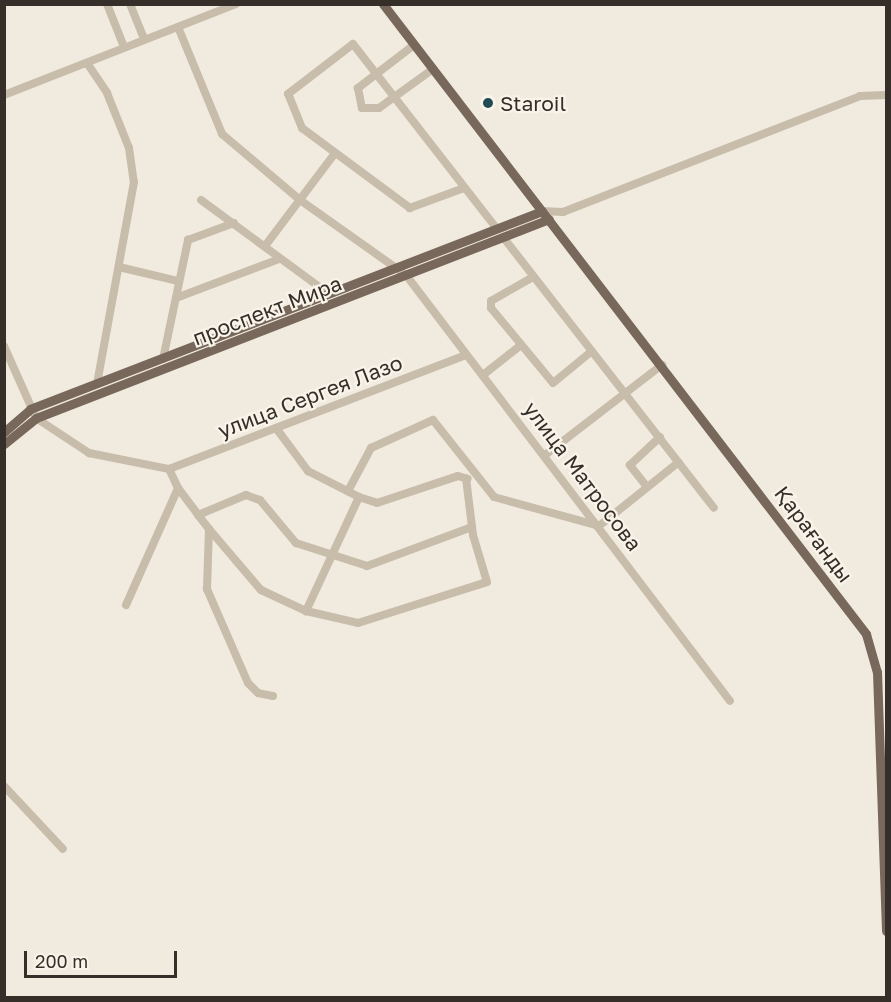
<!DOCTYPE html>
<meta charset="utf-8">
<style>
body{margin:0}
#map{position:relative;width:891px;height:1002px;overflow:hidden;background:#f1eade;font-family:"Golos Text",sans-serif}
div>[style]{position:absolute}
.minor>*{height:8px;margin:-4px;padding:0 4px;transform-origin:4px;border-radius:4px;background:#c8bcaa}
.major>*{height:9px;margin:-4.5px;padding:0 4.5px;transform-origin:4.5px;border-radius:4.5px;background:#77685b}
.dots>*{width:16px;height:16px;translate:-50% -50%;box-sizing:border-box;border:3px solid #f9f4ea;border-radius:50%}
span{translate:-50% -50%;white-space:nowrap;text-align:center;line-height:1.15;-webkit-text-stroke:4.5px #f9f4ea;paint-order:stroke}
.poi-label{font-size:21px;color:#362f29}
.left{translate:0 -50%;text-align:left}
.street-label{font-size:21px;color:#362f29}
.frame{position:absolute;inset:0;border:6px solid #362f29;pointer-events:none}
.scale{position:absolute;left:24px;top:951px;width:153px;height:27px;box-sizing:border-box;border:3px solid #362f29;border-top:0;padding-left:8px;font-size:18px;line-height:21px;white-space:nowrap;color:#362f29;-webkit-text-stroke:4px #f9f4ea;paint-order:stroke}
</style>
<div id="map">
<div class="minor">
<div style="left:107px;top:4px;width:46px;rotate:68.4deg"></div>
<div style="left:130px;top:4px;width:38px;rotate:68deg"></div>
<div style="left:178px;top:27px;width:116px;rotate:67.6deg"></div>
<div style="left:222px;top:134px;width:102px;rotate:40.2deg"></div>
<div style="left:300px;top:200px;width:130px;rotate:35.3deg"></div>
<div style="left:406px;top:275px;width:535px;rotate:52.74deg"></div>
<div style="left:414px;top:45px;width:71px;rotate:142.5deg"></div>
<div style="left:358px;top:88px;width:20px;rotate:79deg"></div>
<div style="left:362px;top:108px;width:17px"></div>
<div style="left:379px;top:108px;width:67px;rotate:-35.8deg"></div>
<div style="left:87px;top:63px;width:36px;rotate:56deg"></div>
<div style="left:107px;top:93px;width:59px;rotate:68.2deg"></div>
<div style="left:129px;top:148px;width:34px;rotate:82deg"></div>
<div style="left:134px;top:182px;width:205px;rotate:100.4deg"></div>
<div style="left:4px;top:95px;width:249px;rotate:-21.4deg"></div>
<div style="left:464px;top:188px;width:58px;rotate:159.7deg"></div>
<div style="left:410px;top:208px;width:134px;rotate:-143.5deg"></div>
<div style="left:302px;top:128px;width:37px;rotate:-112deg"></div>
<div style="left:288px;top:94px;width:82px;rotate:-37.6deg"></div>
<div style="left:353px;top:44px;width:233px;rotate:52.1deg"></div>
<div style="left:201px;top:200px;width:159px;rotate:36.3deg"></div>
<div style="left:542px;top:211px;width:21px;rotate:3deg"></div>
<div style="left:563px;top:212px;width:319px;rotate:-21.3deg"></div>
<div style="left:860px;top:96px;width:26px;rotate:-2deg"></div>
<div style="left:503px;top:237px;width:343px;rotate:52.1deg"></div>
<div style="left:265px;top:246px;width:116px;rotate:-53deg"></div>
<div style="left:119px;top:267px;width:61px;rotate:13.3deg"></div>
<div style="left:533px;top:277px;width:48px;rotate:150.3deg"></div>
<div style="left:491px;top:301px;width:7px;rotate:90deg"></div>
<div style="left:491px;top:308px;width:97px;rotate:50.4deg"></div>
<div style="left:553px;top:383px;width:50px;rotate:-39.4deg"></div>
<div style="left:176px;top:298px;width:110px;rotate:-20.7deg"></div>
<div style="left:4px;top:346px;width:79px;rotate:66deg"></div>
<div style="left:36px;top:418px;width:64px;rotate:33.4deg"></div>
<div style="left:89px;top:453px;width:82px;rotate:11.3deg"></div>
<div style="left:163px;top:359px;width:122px;rotate:-78.1deg"></div>
<div style="left:188px;top:240px;width:49px;rotate:-20.3deg"></div>
<div style="left:483px;top:375px;width:48px;rotate:-38.3deg"></div>
<div style="left:276px;top:428px;width:54px;rotate:53.3deg"></div>
<div style="left:308px;top:471px;width:57px;rotate:27deg"></div>
<div style="left:359px;top:497px;width:126px;rotate:114.9deg"></div>
<div style="left:545px;top:455px;width:148px;rotate:-37.6deg"></div>
<div style="left:647px;top:487px;width:28px;rotate:-128deg"></div>
<div style="left:630px;top:465px;width:41px;rotate:-43deg"></div>
<div style="left:178px;top:488px;width:34px;rotate:53deg"></div>
<div style="left:348px;top:491px;width:49px;rotate:-61.9deg"></div>
<div style="left:371px;top:448px;width:68px;rotate:-24.3deg"></div>
<div style="left:433px;top:420px;width:98px;rotate:51.6deg"></div>
<div style="left:494px;top:497px;width:109px;rotate:15.4deg"></div>
<div style="left:599px;top:526px;width:102px;rotate:-38.7deg"></div>
<div style="left:359px;top:497px;width:19px;rotate:18deg"></div>
<div style="left:377px;top:503px;width:85px;rotate:-18.4deg"></div>
<div style="left:458px;top:476px;width:10px;rotate:17deg"></div>
<div style="left:209px;top:529px;width:80px;rotate:49.6deg"></div>
<div style="left:261px;top:590px;width:50px;rotate:25deg"></div>
<div style="left:306px;top:611px;width:53px;rotate:13deg"></div>
<div style="left:358px;top:623px;width:135px;rotate:-17.6deg"></div>
<div style="left:487px;top:582px;width:49px;rotate:-106.6deg"></div>
<div style="left:473px;top:535px;width:57px;rotate:-97deg"></div>
<div style="left:126px;top:605px;width:128px;rotate:-66deg"></div>
<div style="left:178px;top:488px;width:21px;rotate:-115deg"></div>
<div style="left:169px;top:469px;width:316px;rotate:-21deg"></div>
<div style="left:273px;top:696px;width:15px;rotate:-169deg"></div>
<div style="left:258px;top:693px;width:14px;rotate:-135deg"></div>
<div style="left:248px;top:683px;width:103px;rotate:-113.6deg"></div>
<div style="left:207px;top:589px;width:60px;rotate:-88.1deg"></div>
<div style="left:209px;top:529px;width:18px;rotate:-128deg"></div>
<div style="left:198px;top:515px;width:52px;rotate:-22.6deg"></div>
<div style="left:246px;top:495px;width:15px;rotate:20deg"></div>
<div style="left:260px;top:500px;width:56px;rotate:50.1deg"></div>
<div style="left:296px;top:543px;width:75px;rotate:17.9deg"></div>
<div style="left:367px;top:566px;width:112px;rotate:-20.4deg"></div>
<div style="left:4px;top:786px;width:86px;rotate:46.9deg"></div>
</div>
<div class="major">
<div style="left:383px;top:4px;width:794px;rotate:52.52deg"></div>
<div style="left:866px;top:634px;width:40px;rotate:74deg"></div>
<div style="left:877px;top:672px;width:259px;rotate:88deg"></div>
<div style="left:4px;top:432px;width:35px;rotate:-41deg"></div>
<div style="left:30px;top:409px;width:549px;rotate:-21.14deg"></div>
<div style="left:4px;top:444px;width:41px;rotate:-39.1deg"></div>
<div style="left:36px;top:418px;width:550px;rotate:-21.2deg"></div>
</div>
<div class="dots">
<div style="left:488px;top:103px;background:#214b55"></div>
</div>
<div class="poi-label">
<span class="left" style="left:500px;top:103px">Staroil</span>
</div>
<div class="street-label">
<span style="left:267px;top:310px;rotate:-21deg">проспект Мира</span>
<span style="left:310px;top:396px;rotate:-21deg">улица Сергея Лазо</span>
<span style="left:583px;top:476px;rotate:53deg">улица Матросова</span>
<span style="left:814px;top:534px;rotate:53deg">Қарағанды</span>
</div>
<div class="frame"></div>
<div class="scale">200 m</div>
</div>
